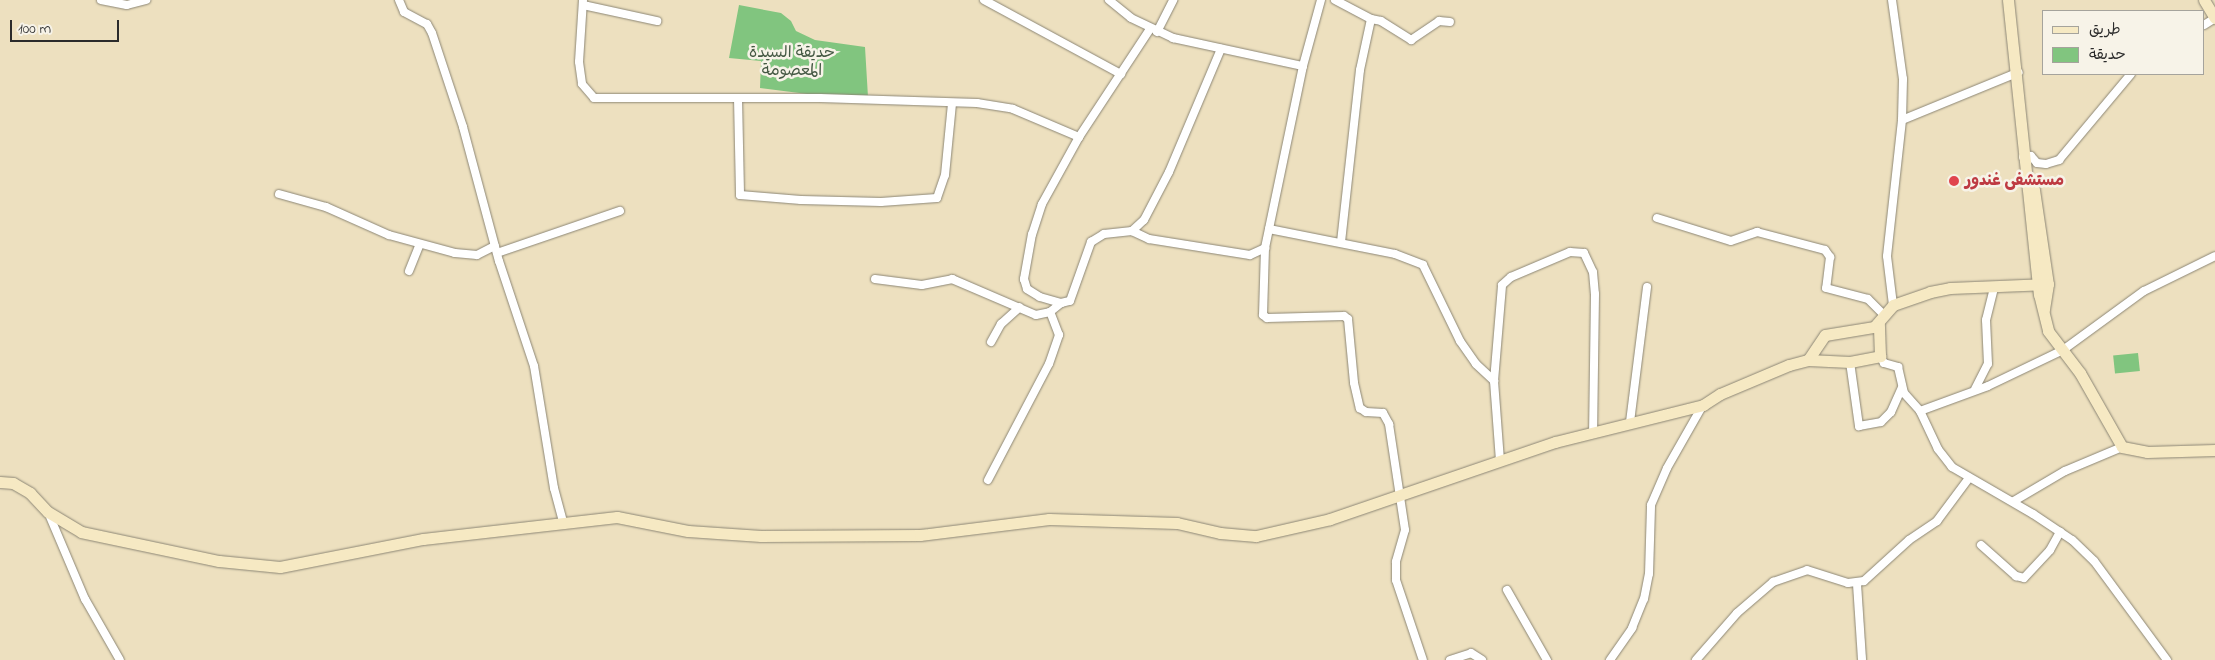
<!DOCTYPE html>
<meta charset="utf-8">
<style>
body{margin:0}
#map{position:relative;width:2215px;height:660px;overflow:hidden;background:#ede0bf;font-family:"Indie Flower","Playpen Sans Arabic",sans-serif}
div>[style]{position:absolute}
.green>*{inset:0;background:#81c57f;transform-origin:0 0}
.roads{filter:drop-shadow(0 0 1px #8c8675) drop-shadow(0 0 1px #8c8675)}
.street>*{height:8px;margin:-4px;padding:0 4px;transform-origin:4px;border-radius:4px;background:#fff}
.secondary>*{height:11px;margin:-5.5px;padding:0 5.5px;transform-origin:5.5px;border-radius:5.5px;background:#f6e9c3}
.dots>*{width:14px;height:14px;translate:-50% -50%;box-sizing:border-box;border:2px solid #f7f3e8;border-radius:50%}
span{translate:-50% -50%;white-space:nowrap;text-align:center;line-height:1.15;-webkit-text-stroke:5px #f7f3e8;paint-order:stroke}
.park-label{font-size:16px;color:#455944}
.health-label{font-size:16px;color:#be3a42;font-weight:700}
.left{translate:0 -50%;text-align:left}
.legend{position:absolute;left:2042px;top:10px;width:162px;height:65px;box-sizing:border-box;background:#f7f3e8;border:1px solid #a5a39c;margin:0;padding:6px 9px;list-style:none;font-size:15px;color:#2b2b2b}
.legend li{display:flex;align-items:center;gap:10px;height:25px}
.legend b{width:25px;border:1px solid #a5a39c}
.scale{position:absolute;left:10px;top:20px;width:109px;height:22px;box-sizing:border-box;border:2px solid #2b2b2b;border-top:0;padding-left:6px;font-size:15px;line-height:18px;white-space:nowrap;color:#2b2b2b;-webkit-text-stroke:4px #f7f3e8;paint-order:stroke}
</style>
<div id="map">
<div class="green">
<div style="clip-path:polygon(739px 5px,781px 13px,791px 21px,796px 31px,815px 40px,865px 47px,868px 97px,815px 95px,760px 88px,761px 61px,729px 58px)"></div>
<div style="left:2138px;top:353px;width:18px;height:25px;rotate:84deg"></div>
</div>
<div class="roads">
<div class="street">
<div style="left:101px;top:0;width:26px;rotate:11deg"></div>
<div style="left:127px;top:5px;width:20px;rotate:-15deg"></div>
<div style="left:399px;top:0;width:13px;rotate:67deg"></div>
<div style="left:404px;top:12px;width:26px;rotate:28deg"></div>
<div style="left:427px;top:24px;width:10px;rotate:61deg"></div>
<div style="left:432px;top:33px;width:99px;rotate:71.7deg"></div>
<div style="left:463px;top:127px;width:139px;rotate:75deg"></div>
<div style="left:499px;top:261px;width:111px;rotate:71.6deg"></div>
<div style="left:534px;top:366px;width:124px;rotate:80.7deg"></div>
<div style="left:554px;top:488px;width:38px;rotate:75deg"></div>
<div style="left:583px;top:0;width:62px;rotate:93.7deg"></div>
<div style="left:579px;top:62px;width:22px;rotate:82deg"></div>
<div style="left:582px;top:84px;width:18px;rotate:49deg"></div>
<div style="left:594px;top:98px;width:226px"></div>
<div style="left:820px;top:98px;width:157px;rotate:1.8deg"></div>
<div style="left:977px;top:103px;width:36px;rotate:9deg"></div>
<div style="left:1013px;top:109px;width:72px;rotate:23deg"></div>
<div style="left:984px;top:0;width:156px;rotate:28.4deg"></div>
<div style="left:1109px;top:0;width:28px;rotate:39deg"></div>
<div style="left:1131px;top:18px;width:47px;rotate:25.5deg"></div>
<div style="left:1173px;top:38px;width:133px;rotate:12.2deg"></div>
<div style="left:1321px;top:0;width:68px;rotate:105.3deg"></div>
<div style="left:1303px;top:66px;width:186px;rotate:101.8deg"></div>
<div style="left:1265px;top:248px;width:67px;rotate:91.7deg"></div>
<div style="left:1263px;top:315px;width:5px;rotate:37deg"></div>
<div style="left:1267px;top:318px;width:77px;rotate:-1.5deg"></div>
<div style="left:1344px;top:316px;width:5px;rotate:37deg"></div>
<div style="left:1348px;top:319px;width:64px;rotate:84.6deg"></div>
<div style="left:1354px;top:383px;width:26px;rotate:77deg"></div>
<div style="left:1360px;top:408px;width:7px;rotate:34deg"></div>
<div style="left:1366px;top:412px;width:17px;rotate:3deg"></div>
<div style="left:1383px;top:413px;width:13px;rotate:61deg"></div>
<div style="left:1389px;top:424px;width:107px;rotate:81.4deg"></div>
<div style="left:1405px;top:530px;width:33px;rotate:106deg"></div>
<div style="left:1396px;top:562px;width:18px;rotate:90deg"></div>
<div style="left:1396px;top:580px;width:84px;rotate:71.4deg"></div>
<div style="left:1335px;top:0;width:41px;rotate:27.8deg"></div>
<div style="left:1892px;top:0;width:80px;rotate:82.1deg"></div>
<div style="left:1903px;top:79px;width:41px;rotate:91.4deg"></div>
<div style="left:1902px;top:120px;width:126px;rotate:-22.3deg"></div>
<div style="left:583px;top:5px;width:76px;rotate:12.2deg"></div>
<div style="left:2204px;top:25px;width:13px;rotate:-32deg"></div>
<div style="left:1150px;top:29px;width:129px;rotate:123.3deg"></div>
<div style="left:1079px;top:137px;width:77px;rotate:118.9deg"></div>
<div style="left:1042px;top:204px;width:32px;rotate:108deg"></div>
<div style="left:1032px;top:234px;width:46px;rotate:100.1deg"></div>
<div style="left:1024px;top:279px;width:10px;rotate:73deg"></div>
<div style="left:1027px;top:289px;width:15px;rotate:32deg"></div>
<div style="left:1040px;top:297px;width:22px;rotate:16deg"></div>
<div style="left:1061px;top:303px;width:9px;rotate:-13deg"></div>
<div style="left:1070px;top:301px;width:63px;rotate:-70.4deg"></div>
<div style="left:1091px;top:242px;width:15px;rotate:-32deg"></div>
<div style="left:1104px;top:234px;width:28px;rotate:-6deg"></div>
<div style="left:1132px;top:231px;width:16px;rotate:-43deg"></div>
<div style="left:1144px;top:220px;width:54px;rotate:-62.5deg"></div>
<div style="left:1169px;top:172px;width:134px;rotate:-67.1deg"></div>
<div style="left:1157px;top:32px;width:36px;rotate:-63deg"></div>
<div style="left:738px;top:98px;width:97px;rotate:88.8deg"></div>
<div style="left:740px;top:195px;width:61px;rotate:4.7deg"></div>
<div style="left:801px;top:200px;width:80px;rotate:1.4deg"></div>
<div style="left:881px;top:202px;width:56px;rotate:-4.1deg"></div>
<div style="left:937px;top:198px;width:24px;rotate:-71deg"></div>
<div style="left:945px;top:175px;width:71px;rotate:-84.4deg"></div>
<div style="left:2023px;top:157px;width:8px;rotate:-7deg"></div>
<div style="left:2031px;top:156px;width:9px;rotate:49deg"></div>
<div style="left:2037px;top:163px;width:9px;rotate:6deg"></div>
<div style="left:2046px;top:164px;width:14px;rotate:-17deg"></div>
<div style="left:2059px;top:160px;width:112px;rotate:-50.1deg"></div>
<div style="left:279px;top:194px;width:49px;rotate:15.5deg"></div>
<div style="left:326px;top:207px;width:69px;rotate:24deg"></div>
<div style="left:389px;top:235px;width:68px;rotate:15.3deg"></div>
<div style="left:455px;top:253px;width:22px;rotate:5deg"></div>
<div style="left:477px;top:255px;width:20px;rotate:-27deg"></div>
<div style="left:1657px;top:218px;width:77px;rotate:17.3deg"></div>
<div style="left:1731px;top:241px;width:28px;rotate:-19deg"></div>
<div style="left:1757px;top:232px;width:70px;rotate:14.8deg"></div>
<div style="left:1825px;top:250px;width:9px;rotate:54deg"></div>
<div style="left:1830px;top:257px;width:31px;rotate:97deg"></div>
<div style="left:1826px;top:288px;width:43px;rotate:14.7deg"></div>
<div style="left:1868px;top:299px;width:23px;rotate:45deg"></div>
<div style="left:1269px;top:229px;width:128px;rotate:11.2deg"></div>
<div style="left:1395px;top:254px;width:30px;rotate:21deg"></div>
<div style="left:1423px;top:265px;width:85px;rotate:64deg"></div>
<div style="left:1460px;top:341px;width:28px;rotate:55deg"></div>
<div style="left:1476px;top:364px;width:25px;rotate:43deg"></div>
<div style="left:1494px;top:381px;width:79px;rotate:85.7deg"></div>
<div style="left:1132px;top:231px;width:19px;rotate:25deg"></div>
<div style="left:1149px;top:239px;width:102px;rotate:9deg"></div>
<div style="left:1250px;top:255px;width:17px;rotate:-25deg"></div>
<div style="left:1341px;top:242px;width:173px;rotate:-83.7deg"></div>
<div style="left:1360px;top:70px;width:52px;rotate:-77.8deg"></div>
<div style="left:1371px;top:19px;width:10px;rotate:11deg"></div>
<div style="left:1381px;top:21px;width:36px;rotate:32deg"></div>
<div style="left:1411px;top:40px;width:34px;rotate:-34deg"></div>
<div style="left:1439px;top:21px;width:11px;rotate:5deg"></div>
<div style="left:497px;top:253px;width:130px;rotate:-18.9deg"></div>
<div style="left:409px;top:271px;width:29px;rotate:-68deg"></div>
<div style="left:875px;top:279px;width:47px;rotate:7.3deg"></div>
<div style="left:922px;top:285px;width:31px;rotate:-11deg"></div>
<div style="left:952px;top:279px;width:91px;rotate:23.2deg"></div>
<div style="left:1036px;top:315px;width:14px;rotate:-12deg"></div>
<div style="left:1050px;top:312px;width:14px;rotate:-39deg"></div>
<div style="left:1893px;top:305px;width:49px;rotate:-97deg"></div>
<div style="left:1887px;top:256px;width:137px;rotate:-83.7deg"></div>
<div style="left:991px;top:342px;width:21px;rotate:-61deg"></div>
<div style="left:1001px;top:324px;width:25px;rotate:-42deg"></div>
<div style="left:1880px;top:356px;width:8px;rotate:60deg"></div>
<div style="left:1884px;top:363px;width:15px;rotate:16deg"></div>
<div style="left:1898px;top:367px;width:27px;rotate:77deg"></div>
<div style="left:1904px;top:393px;width:24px;rotate:48deg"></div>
<div style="left:1850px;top:362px;width:65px;rotate:82deg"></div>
<div style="left:1859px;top:426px;width:22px;rotate:-10deg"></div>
<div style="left:1881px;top:422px;width:14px;rotate:-45deg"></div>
<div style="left:1891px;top:412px;width:27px;rotate:-66deg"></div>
<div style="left:1494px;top:381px;width:96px;rotate:-85.2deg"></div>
<div style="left:1502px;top:285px;width:12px;rotate:-42deg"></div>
<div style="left:1511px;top:277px;width:64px;rotate:-23deg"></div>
<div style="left:1570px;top:252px;width:14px;rotate:4deg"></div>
<div style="left:1584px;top:253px;width:21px;rotate:65deg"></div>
<div style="left:1593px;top:272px;width:22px;rotate:85deg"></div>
<div style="left:1595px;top:294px;width:137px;rotate:90.8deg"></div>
<div style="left:1975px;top:389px;width:28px;rotate:-63deg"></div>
<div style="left:1988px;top:364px;width:44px;rotate:-92.6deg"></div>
<div style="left:1986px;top:320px;width:33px;rotate:-76deg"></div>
<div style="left:1630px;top:422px;width:136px;rotate:-82.8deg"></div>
<div style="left:988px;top:480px;width:131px;rotate:-62.3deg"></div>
<div style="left:1049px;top:364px;width:31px;rotate:-71deg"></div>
<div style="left:1059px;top:335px;width:25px;rotate:-111deg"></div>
<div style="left:2014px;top:501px;width:59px;rotate:-30.5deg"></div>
<div style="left:2065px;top:471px;width:62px;rotate:-22.8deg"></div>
<div style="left:48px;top:512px;width:95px;rotate:67deg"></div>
<div style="left:85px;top:599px;width:70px;rotate:60.2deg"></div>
<div style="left:1981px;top:545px;width:47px;rotate:41.5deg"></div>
<div style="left:2016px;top:576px;width:8px;rotate:14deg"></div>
<div style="left:2024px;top:578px;width:38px;rotate:-47deg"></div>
<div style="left:2050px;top:550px;width:21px;rotate:-61deg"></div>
<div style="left:1857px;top:584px;width:76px;rotate:86.2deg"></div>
<div style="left:1507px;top:590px;width:81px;rotate:60.3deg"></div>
<div style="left:1450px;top:660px;width:22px;rotate:-18deg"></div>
<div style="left:1471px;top:653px;width:13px;rotate:32deg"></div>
<div style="left:1610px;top:660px;width:39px;rotate:-55deg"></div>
<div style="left:1632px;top:628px;width:31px;rotate:-68deg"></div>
<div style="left:1644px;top:599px;width:25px;rotate:-79deg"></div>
<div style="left:1649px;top:574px;width:69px;rotate:-88.3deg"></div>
<div style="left:1651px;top:505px;width:40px;rotate:-66.6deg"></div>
<div style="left:1667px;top:468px;width:73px;rotate:-60.3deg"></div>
<div style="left:1696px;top:660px;width:62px;rotate:-48.9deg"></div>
<div style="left:1737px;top:613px;width:48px;rotate:-40.7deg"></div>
<div style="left:1773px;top:582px;width:36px;rotate:-19deg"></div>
<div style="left:1807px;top:570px;width:43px;rotate:17.6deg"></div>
<div style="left:1848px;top:583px;width:16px;rotate:-7deg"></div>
<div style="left:1864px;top:581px;width:61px;rotate:-42.3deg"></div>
<div style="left:1909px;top:540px;width:34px;rotate:-34deg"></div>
<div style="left:1937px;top:521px;width:54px;rotate:-53.3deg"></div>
<div style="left:2167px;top:660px;width:123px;rotate:-126.4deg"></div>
<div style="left:2094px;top:561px;width:30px;rotate:-136deg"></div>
<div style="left:2072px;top:540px;width:47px;rotate:-146.3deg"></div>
<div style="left:2033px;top:514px;width:94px;rotate:-149.9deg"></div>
<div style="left:1952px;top:467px;width:23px;rotate:-128deg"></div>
<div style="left:1938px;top:449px;width:42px;rotate:-115.3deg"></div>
<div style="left:1920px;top:411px;width:72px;rotate:-20.2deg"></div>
<div style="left:1988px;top:386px;width:83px;rotate:-25.6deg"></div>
<div style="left:2063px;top:350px;width:100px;rotate:-36.1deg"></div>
<div style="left:2144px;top:291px;width:79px;rotate:-26.2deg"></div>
</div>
<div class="secondary">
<div style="left:2008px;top:0;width:296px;rotate:84deg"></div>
<div style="left:2039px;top:294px;width:38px;rotate:76deg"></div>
<div style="left:2048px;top:331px;width:53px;rotate:52.7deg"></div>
<div style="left:2080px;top:373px;width:85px;rotate:60.4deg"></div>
<div style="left:2122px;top:447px;width:25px;rotate:11deg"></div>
<div style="left:2147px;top:452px;width:68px;rotate:-1.7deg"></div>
<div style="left:2204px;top:0;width:21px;rotate:59deg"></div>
<div style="left:2033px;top:183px;width:102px;rotate:81.6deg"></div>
<div style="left:2048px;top:284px;width:26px;rotate:99deg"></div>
<div style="left:1808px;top:360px;width:30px;rotate:-56deg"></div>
<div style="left:1825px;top:335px;width:50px;rotate:-9.3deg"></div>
<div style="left:1874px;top:327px;width:29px;rotate:-49deg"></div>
<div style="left:1893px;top:305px;width:39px;rotate:-19deg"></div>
<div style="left:1930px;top:292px;width:20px;rotate:-11deg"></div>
<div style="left:1950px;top:288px;width:98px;rotate:-2.3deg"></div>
<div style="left:0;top:482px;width:13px;rotate:4deg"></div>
<div style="left:13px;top:483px;width:20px;rotate:30deg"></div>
<div style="left:30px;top:493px;width:26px;rotate:47deg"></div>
<div style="left:48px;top:512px;width:39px;rotate:31deg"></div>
<div style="left:81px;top:532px;width:141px;rotate:11.9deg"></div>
<div style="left:219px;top:561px;width:61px;rotate:5.6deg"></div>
<div style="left:280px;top:567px;width:146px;rotate:-11.1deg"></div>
<div style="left:423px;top:539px;width:195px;rotate:-6.5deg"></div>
<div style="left:617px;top:517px;width:72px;rotate:11.2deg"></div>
<div style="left:688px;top:531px;width:73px;rotate:3.9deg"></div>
<div style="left:761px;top:536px;width:159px;rotate:-0.4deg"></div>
<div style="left:920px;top:535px;width:130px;rotate:-7.1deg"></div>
<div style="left:1049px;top:519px;width:128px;rotate:1.8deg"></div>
<div style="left:1177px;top:523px;width:44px;rotate:13.1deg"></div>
<div style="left:1220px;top:533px;width:36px;rotate:5deg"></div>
<div style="left:1256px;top:536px;width:76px;rotate:-12.9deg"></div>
<div style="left:1330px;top:519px;width:238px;rotate:-18.9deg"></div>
<div style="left:1555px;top:442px;width:153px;rotate:-14deg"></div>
<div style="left:1703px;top:405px;width:20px;rotate:-33deg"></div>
<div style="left:1720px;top:394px;width:75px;rotate:-22.8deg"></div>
<div style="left:1789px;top:365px;width:20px;rotate:-15deg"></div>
<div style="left:1808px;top:360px;width:42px;rotate:2.7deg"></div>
<div style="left:1850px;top:362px;width:31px;rotate:-11deg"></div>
<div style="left:1880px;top:356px;width:33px;rotate:-92deg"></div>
</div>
</div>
<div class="dots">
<div style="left:1954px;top:181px;background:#e0444e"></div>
</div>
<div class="park-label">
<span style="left:792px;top:62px">حديقة السيدة<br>المعصومة</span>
</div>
<div class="health-label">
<span class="left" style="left:1965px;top:181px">مستشفى غندور</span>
</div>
<ul class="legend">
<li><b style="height:6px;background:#f6e9c3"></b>طريق</li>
<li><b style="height:14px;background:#81c57f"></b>حديقة</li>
</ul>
<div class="scale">100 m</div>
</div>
